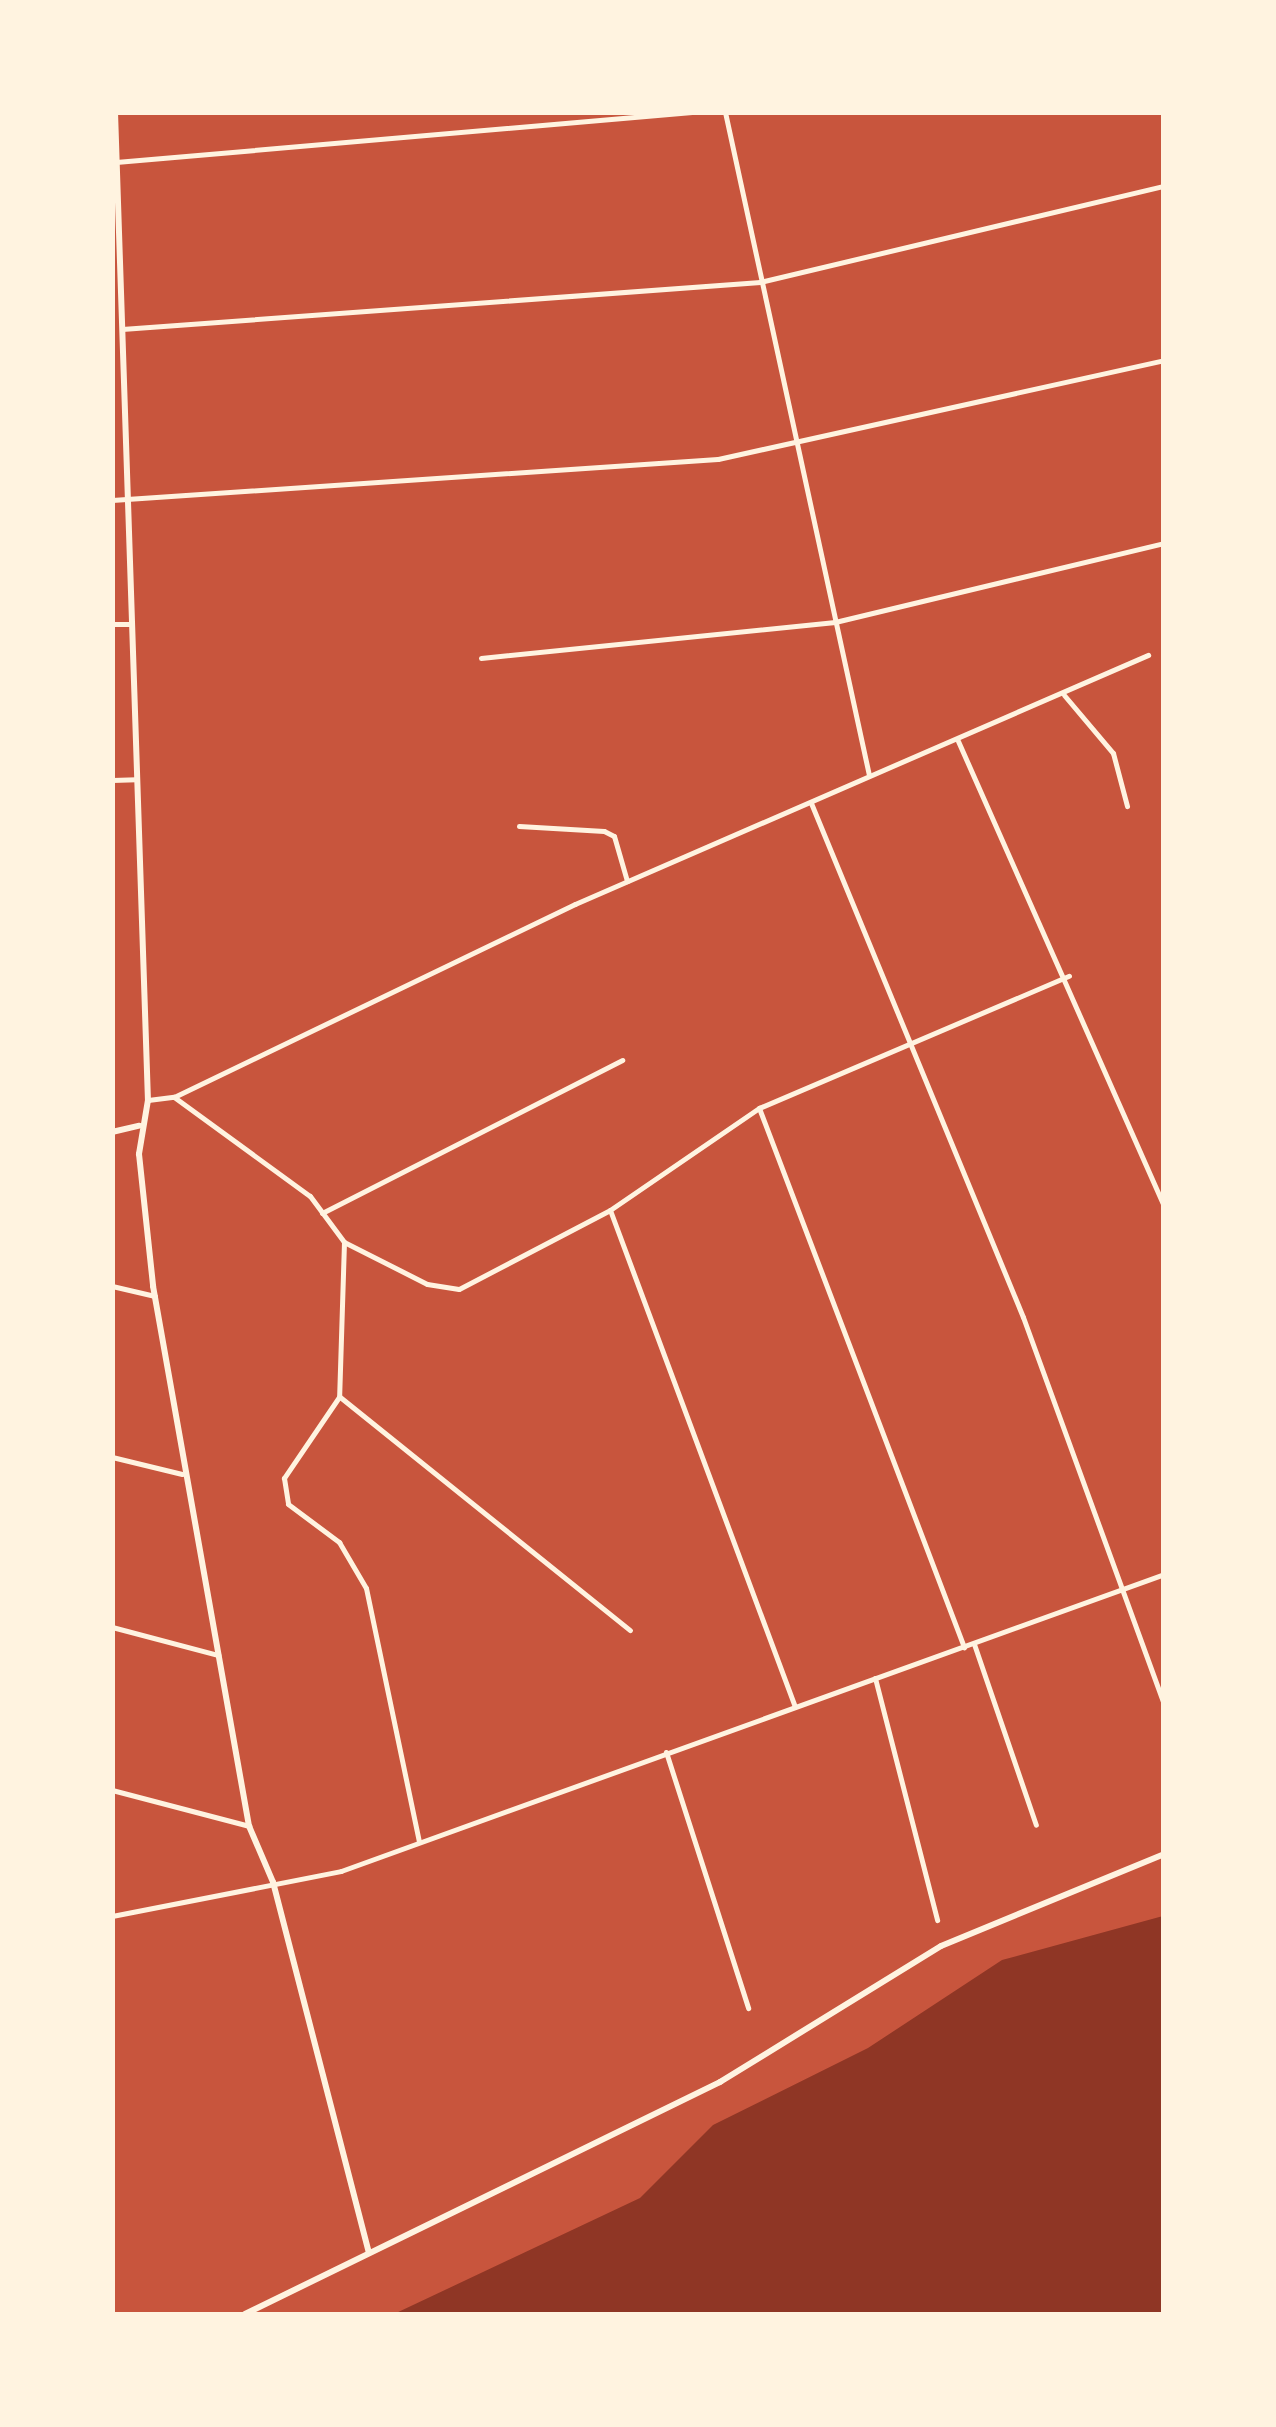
<!DOCTYPE html>
<style>
body{margin:0}
#map{position:relative;width:1276px;height:2427px;overflow:hidden;background:#c8553d;font-family:Lora,serif}
div>[style]{position:absolute}
.water>*{inset:0;background:#8f3625}
.minor>*{height:5px;margin:-2.5px;padding:0 2.5px;transform-origin:2.5px;border-radius:2.5px;background:#fff3e0}
.tertiary>*{height:6px;margin:-3px;padding:0 3px;transform-origin:3px;border-radius:3px;background:#fff3e0}
span{translate:-50% -50%;white-space:nowrap;text-align:center;line-height:1.15;-webkit-text-stroke:9px #fff3e0;paint-order:stroke}
.frame{position:absolute;inset:0;border:115px solid #fff3e0;pointer-events:none}
</style>
<div id="map">
<div class="water">
<div style="clip-path:polygon(1163px 1916px,1163px 2314px,394px 2314px,640px 2198px,713px 2125px,868px 2048px,1002px 1960px)"></div>
</div>
<div class="minor">
<div style="left:725px;top:112px;width:678px;rotate:77.75deg"></div>
<div style="left:116px;top:162px;width:578px;rotate:-4.96deg"></div>
<div style="left:122px;top:329px;width:640px;rotate:-4.21deg"></div>
<div style="left:760px;top:282px;width:415px;rotate:-13.4deg"></div>
<div style="left:112px;top:500px;width:607px;rotate:-3.87deg"></div>
<div style="left:718px;top:459px;width:457px;rotate:-12.5deg"></div>
<div style="left:112px;top:624px;width:20px"></div>
<div style="left:481px;top:658px;width:356px;rotate:-5.8deg"></div>
<div style="left:835px;top:622px;width:338px;rotate:-13.5deg"></div>
<div style="left:1064px;top:695px;width:76px;rotate:49.8deg"></div>
<div style="left:1113px;top:753px;width:55px;rotate:75.2deg"></div>
<div style="left:958px;top:741px;width:509px;rotate:66.11deg"></div>
<div style="left:112px;top:780px;width:24px;rotate:-2deg"></div>
<div style="left:811px;top:803px;width:556px;rotate:67.59deg"></div>
<div style="left:1023px;top:1317px;width:412px;rotate:70deg"></div>
<div style="left:519px;top:826px;width:85px;rotate:3.4deg"></div>
<div style="left:604px;top:831px;width:11px;rotate:27deg"></div>
<div style="left:614px;top:836px;width:47px;rotate:73.9deg"></div>
<div style="left:174px;top:1097px;width:168px;rotate:36.1deg"></div>
<div style="left:310px;top:1196px;width:57px;rotate:53.5deg"></div>
<div style="left:344px;top:1242px;width:155px;rotate:91.8deg"></div>
<div style="left:339px;top:1397px;width:98px;rotate:124.2deg"></div>
<div style="left:284px;top:1478px;width:26px;rotate:81deg"></div>
<div style="left:288px;top:1504px;width:64px;rotate:36.7deg"></div>
<div style="left:339px;top:1542px;width:53px;rotate:59.6deg"></div>
<div style="left:366px;top:1588px;width:259px;rotate:78.2deg"></div>
<div style="left:148px;top:1100px;width:26px;rotate:-7deg"></div>
<div style="left:174px;top:1097px;width:445px;rotate:-25.7deg"></div>
<div style="left:575px;top:904px;width:625px;rotate:-23.49deg"></div>
<div style="left:759px;top:1108px;width:577px;rotate:69.18deg"></div>
<div style="left:610px;top:1210px;width:530px;rotate:69.58deg"></div>
<div style="left:322px;top:1213px;width:337px;rotate:-27deg"></div>
<div style="left:344px;top:1242px;width:93px;rotate:26.8deg"></div>
<div style="left:427px;top:1284px;width:32px;rotate:9deg"></div>
<div style="left:459px;top:1289px;width:170px;rotate:-27.6deg"></div>
<div style="left:610px;top:1210px;width:181px;rotate:-34.4deg"></div>
<div style="left:759px;top:1108px;width:337px;rotate:-23.1deg"></div>
<div style="left:112px;top:1286px;width:44px;rotate:13.1deg"></div>
<div style="left:340px;top:1397px;width:372px;rotate:38.8deg"></div>
<div style="left:112px;top:1457px;width:72px;rotate:13.7deg"></div>
<div style="left:112px;top:1627px;width:110px;rotate:14.8deg"></div>
<div style="left:974px;top:1644px;width:191px;rotate:71.1deg"></div>
<div style="left:875px;top:1678px;width:250px;rotate:75.6deg"></div>
<div style="left:666px;top:1752px;width:269px;rotate:72.2deg"></div>
<div style="left:112px;top:1790px;width:142px;rotate:14.7deg"></div>
<div style="left:112px;top:1916px;width:233px;rotate:-11.1deg"></div>
<div style="left:341px;top:1871px;width:875px;rotate:-19.84deg"></div>
</div>
<div class="tertiary">
<div style="left:115px;top:112px;width:989px;rotate:88.09deg"></div>
<div style="left:148px;top:1100px;width:55px;rotate:99.5deg"></div>
<div style="left:139px;top:1154px;width:133px;rotate:83.9deg"></div>
<div style="left:153px;top:1286px;width:548px;rotate:79.92deg"></div>
<div style="left:249px;top:1826px;width:61px;rotate:66.8deg"></div>
<div style="left:273px;top:1882px;width:383px;rotate:75.5deg"></div>
<div style="left:112px;top:1132px;width:28px;rotate:-13deg"></div>
<div style="left:245px;top:2314px;width:529px;rotate:-26.03deg"></div>
<div style="left:720px;top:2082px;width:259px;rotate:-31.6deg"></div>
<div style="left:941px;top:1946px;width:241px;rotate:-22.4deg"></div>
</div>
<div class="frame"></div>
</div>
